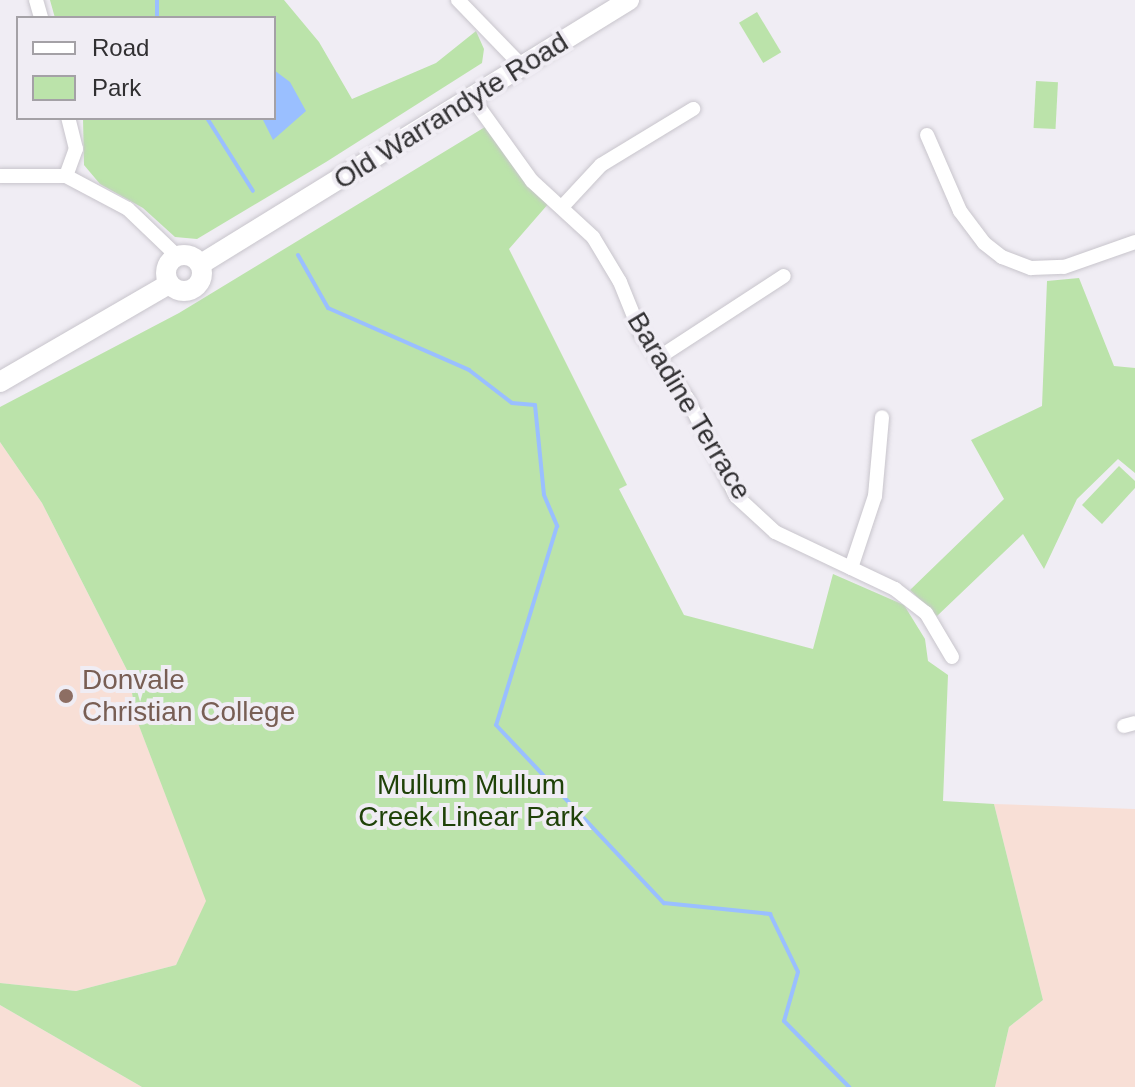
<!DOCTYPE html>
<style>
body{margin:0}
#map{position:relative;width:1135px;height:1087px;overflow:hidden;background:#f0edf4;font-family:Arial,sans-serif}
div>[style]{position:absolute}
.education>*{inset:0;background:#f8dfd6}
.green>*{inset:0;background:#bbe3aa;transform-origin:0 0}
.water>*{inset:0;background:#9abfff}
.stream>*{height:4px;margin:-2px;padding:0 2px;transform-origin:2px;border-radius:2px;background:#9abfff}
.roads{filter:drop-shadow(0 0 2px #c8c5cc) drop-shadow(0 0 2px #c8c5cc)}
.minor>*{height:14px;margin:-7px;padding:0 7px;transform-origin:7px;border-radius:7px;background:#fff}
.secondary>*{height:20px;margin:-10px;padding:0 10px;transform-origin:10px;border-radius:10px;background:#fff}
.secondary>.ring{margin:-10px;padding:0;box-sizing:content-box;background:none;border:20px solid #fff;border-radius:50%}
.dots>*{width:22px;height:22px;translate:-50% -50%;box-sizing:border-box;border:4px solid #f0edf4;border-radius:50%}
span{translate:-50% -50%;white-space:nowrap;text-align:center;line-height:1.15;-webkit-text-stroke:8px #f0edf4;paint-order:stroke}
.street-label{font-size:28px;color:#313032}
.education-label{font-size:28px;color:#785e54}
.left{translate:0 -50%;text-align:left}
.park-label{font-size:28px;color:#1f4208}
.legend{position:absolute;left:16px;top:16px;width:260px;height:104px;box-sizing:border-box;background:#f0edf4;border:2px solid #a4a1a6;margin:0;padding:10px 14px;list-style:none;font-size:24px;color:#313032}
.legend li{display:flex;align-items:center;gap:16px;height:40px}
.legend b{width:40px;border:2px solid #a4a1a6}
</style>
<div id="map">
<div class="education">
<div style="clip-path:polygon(0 442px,42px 503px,129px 674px,136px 718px,207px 901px,176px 965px,76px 991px,0 983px)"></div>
<div style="clip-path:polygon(994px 804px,1135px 809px,1135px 1087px,995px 1087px,1009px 1027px,1043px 1000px)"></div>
<div style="clip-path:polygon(0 1005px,142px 1087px,0 1087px)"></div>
</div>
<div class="green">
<div style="clip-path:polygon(50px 0,284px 0,319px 42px,352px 99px,436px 63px,476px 31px,484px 49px,482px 63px,326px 162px,197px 239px,175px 237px,143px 208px,100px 184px,84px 165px,83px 118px,274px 118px,274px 18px,55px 18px)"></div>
<div style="left:757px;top:12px;width:47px;height:21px;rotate:59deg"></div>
<div style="left:1036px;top:81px;width:22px;height:47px;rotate:3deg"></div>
<div style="clip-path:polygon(485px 127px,549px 203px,509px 249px,627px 485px,619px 489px,684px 615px,813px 649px,833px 574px,904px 605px,925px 639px,928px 661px,948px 675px,943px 801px,994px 804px,1043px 1000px,1009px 1027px,995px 1087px,142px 1087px,0 1005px,0 983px,76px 991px,176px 965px,206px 901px,136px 718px,129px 674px,42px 503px,0 442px,0 407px,179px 313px)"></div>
<div style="clip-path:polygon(1079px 278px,1114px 366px,1135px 368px,1135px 473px,1118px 459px,1077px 499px,1044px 569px,1023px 534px,937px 616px,910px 590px,1004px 499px,971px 440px,1042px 406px,1047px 281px)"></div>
<div style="clip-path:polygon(1119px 466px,1135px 481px,1135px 488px,1102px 524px,1082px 505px)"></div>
</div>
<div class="water">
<div style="clip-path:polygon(274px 70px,290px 82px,306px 111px,273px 140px,262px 118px,274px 118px)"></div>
</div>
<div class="stream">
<div style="left:157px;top:0;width:18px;rotate:90deg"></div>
<div style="left:207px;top:118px;width:86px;rotate:57.8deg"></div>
<div style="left:298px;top:255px;width:61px;rotate:60.5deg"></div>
<div style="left:328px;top:308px;width:154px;rotate:23.7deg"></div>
<div style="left:469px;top:370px;width:54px;rotate:37.5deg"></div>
<div style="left:512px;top:403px;width:23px;rotate:5deg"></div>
<div style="left:535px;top:405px;width:90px;rotate:84.3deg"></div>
<div style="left:544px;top:495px;width:34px;rotate:67deg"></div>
<div style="left:557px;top:526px;width:208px;rotate:107deg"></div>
<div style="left:496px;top:725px;width:245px;rotate:46.7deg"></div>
<div style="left:664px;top:903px;width:107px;rotate:5.9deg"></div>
<div style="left:770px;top:914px;width:64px;rotate:64.2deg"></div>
<div style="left:798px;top:972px;width:51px;rotate:105.9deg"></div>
<div style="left:784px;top:1021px;width:93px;rotate:45.4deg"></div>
</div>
<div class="roads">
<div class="minor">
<div style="left:36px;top:0;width:19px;rotate:74deg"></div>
<div style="left:458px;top:0;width:93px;rotate:45.9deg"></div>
<div style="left:473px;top:99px;width:101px;rotate:54.3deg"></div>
<div style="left:532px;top:181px;width:83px;rotate:42.6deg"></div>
<div style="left:593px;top:237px;width:52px;rotate:59deg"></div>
<div style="left:620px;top:282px;width:56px;rotate:68deg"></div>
<div style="left:641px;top:334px;width:79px;rotate:54.3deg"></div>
<div style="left:687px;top:398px;width:110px;rotate:63.4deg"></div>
<div style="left:736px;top:496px;width:53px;rotate:42.7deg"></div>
<div style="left:775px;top:532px;width:133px;rotate:25.4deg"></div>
<div style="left:895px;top:589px;width:39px;rotate:38deg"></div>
<div style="left:926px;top:613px;width:51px;rotate:59.4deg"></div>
<div style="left:927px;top:135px;width:83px;rotate:66.5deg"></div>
<div style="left:960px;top:211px;width:40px;rotate:53deg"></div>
<div style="left:984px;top:243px;width:23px;rotate:38deg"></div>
<div style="left:1002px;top:257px;width:31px;rotate:21deg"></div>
<div style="left:1031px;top:268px;width:33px;rotate:-2deg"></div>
<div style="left:1064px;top:267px;width:75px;rotate:-19.4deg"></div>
<div style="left:0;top:176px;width:66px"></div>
<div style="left:66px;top:176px;width:70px;rotate:28deg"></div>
<div style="left:128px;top:209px;width:68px;rotate:43.8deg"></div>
<div style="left:66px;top:176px;width:29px;rotate:-70deg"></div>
<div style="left:76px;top:149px;width:32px;rotate:-104deg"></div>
<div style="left:562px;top:207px;width:57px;rotate:-47.1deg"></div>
<div style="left:601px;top:165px;width:108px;rotate:-31.3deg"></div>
<div style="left:658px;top:358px;width:150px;rotate:-33.1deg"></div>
<div style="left:851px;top:568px;width:76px;rotate:-71.6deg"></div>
<div style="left:875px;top:496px;width:79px;rotate:-84.9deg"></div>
<div style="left:1124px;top:726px;width:11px;rotate:-15deg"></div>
</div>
<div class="secondary">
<div class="ring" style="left:166px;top:255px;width:16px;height:16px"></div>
<div style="left:201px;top:264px;width:503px;rotate:-31.67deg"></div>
<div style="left:0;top:382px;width:195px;rotate:-30.1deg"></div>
</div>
</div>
<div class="dots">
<div style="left:66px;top:696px;background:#8d6e63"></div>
</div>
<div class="street-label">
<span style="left:451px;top:111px;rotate:-32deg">Old Warrandyte Road</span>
<span style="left:689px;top:406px;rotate:59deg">Baradine Terrace</span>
</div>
<div class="education-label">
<span class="left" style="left:82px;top:696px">Donvale<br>Christian College</span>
</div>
<div class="park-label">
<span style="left:471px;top:801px">Mullum Mullum<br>Creek Linear Park</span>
</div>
<ul class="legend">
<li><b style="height:10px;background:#fff"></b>Road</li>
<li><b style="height:22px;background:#bbe3aa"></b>Park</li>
</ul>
</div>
